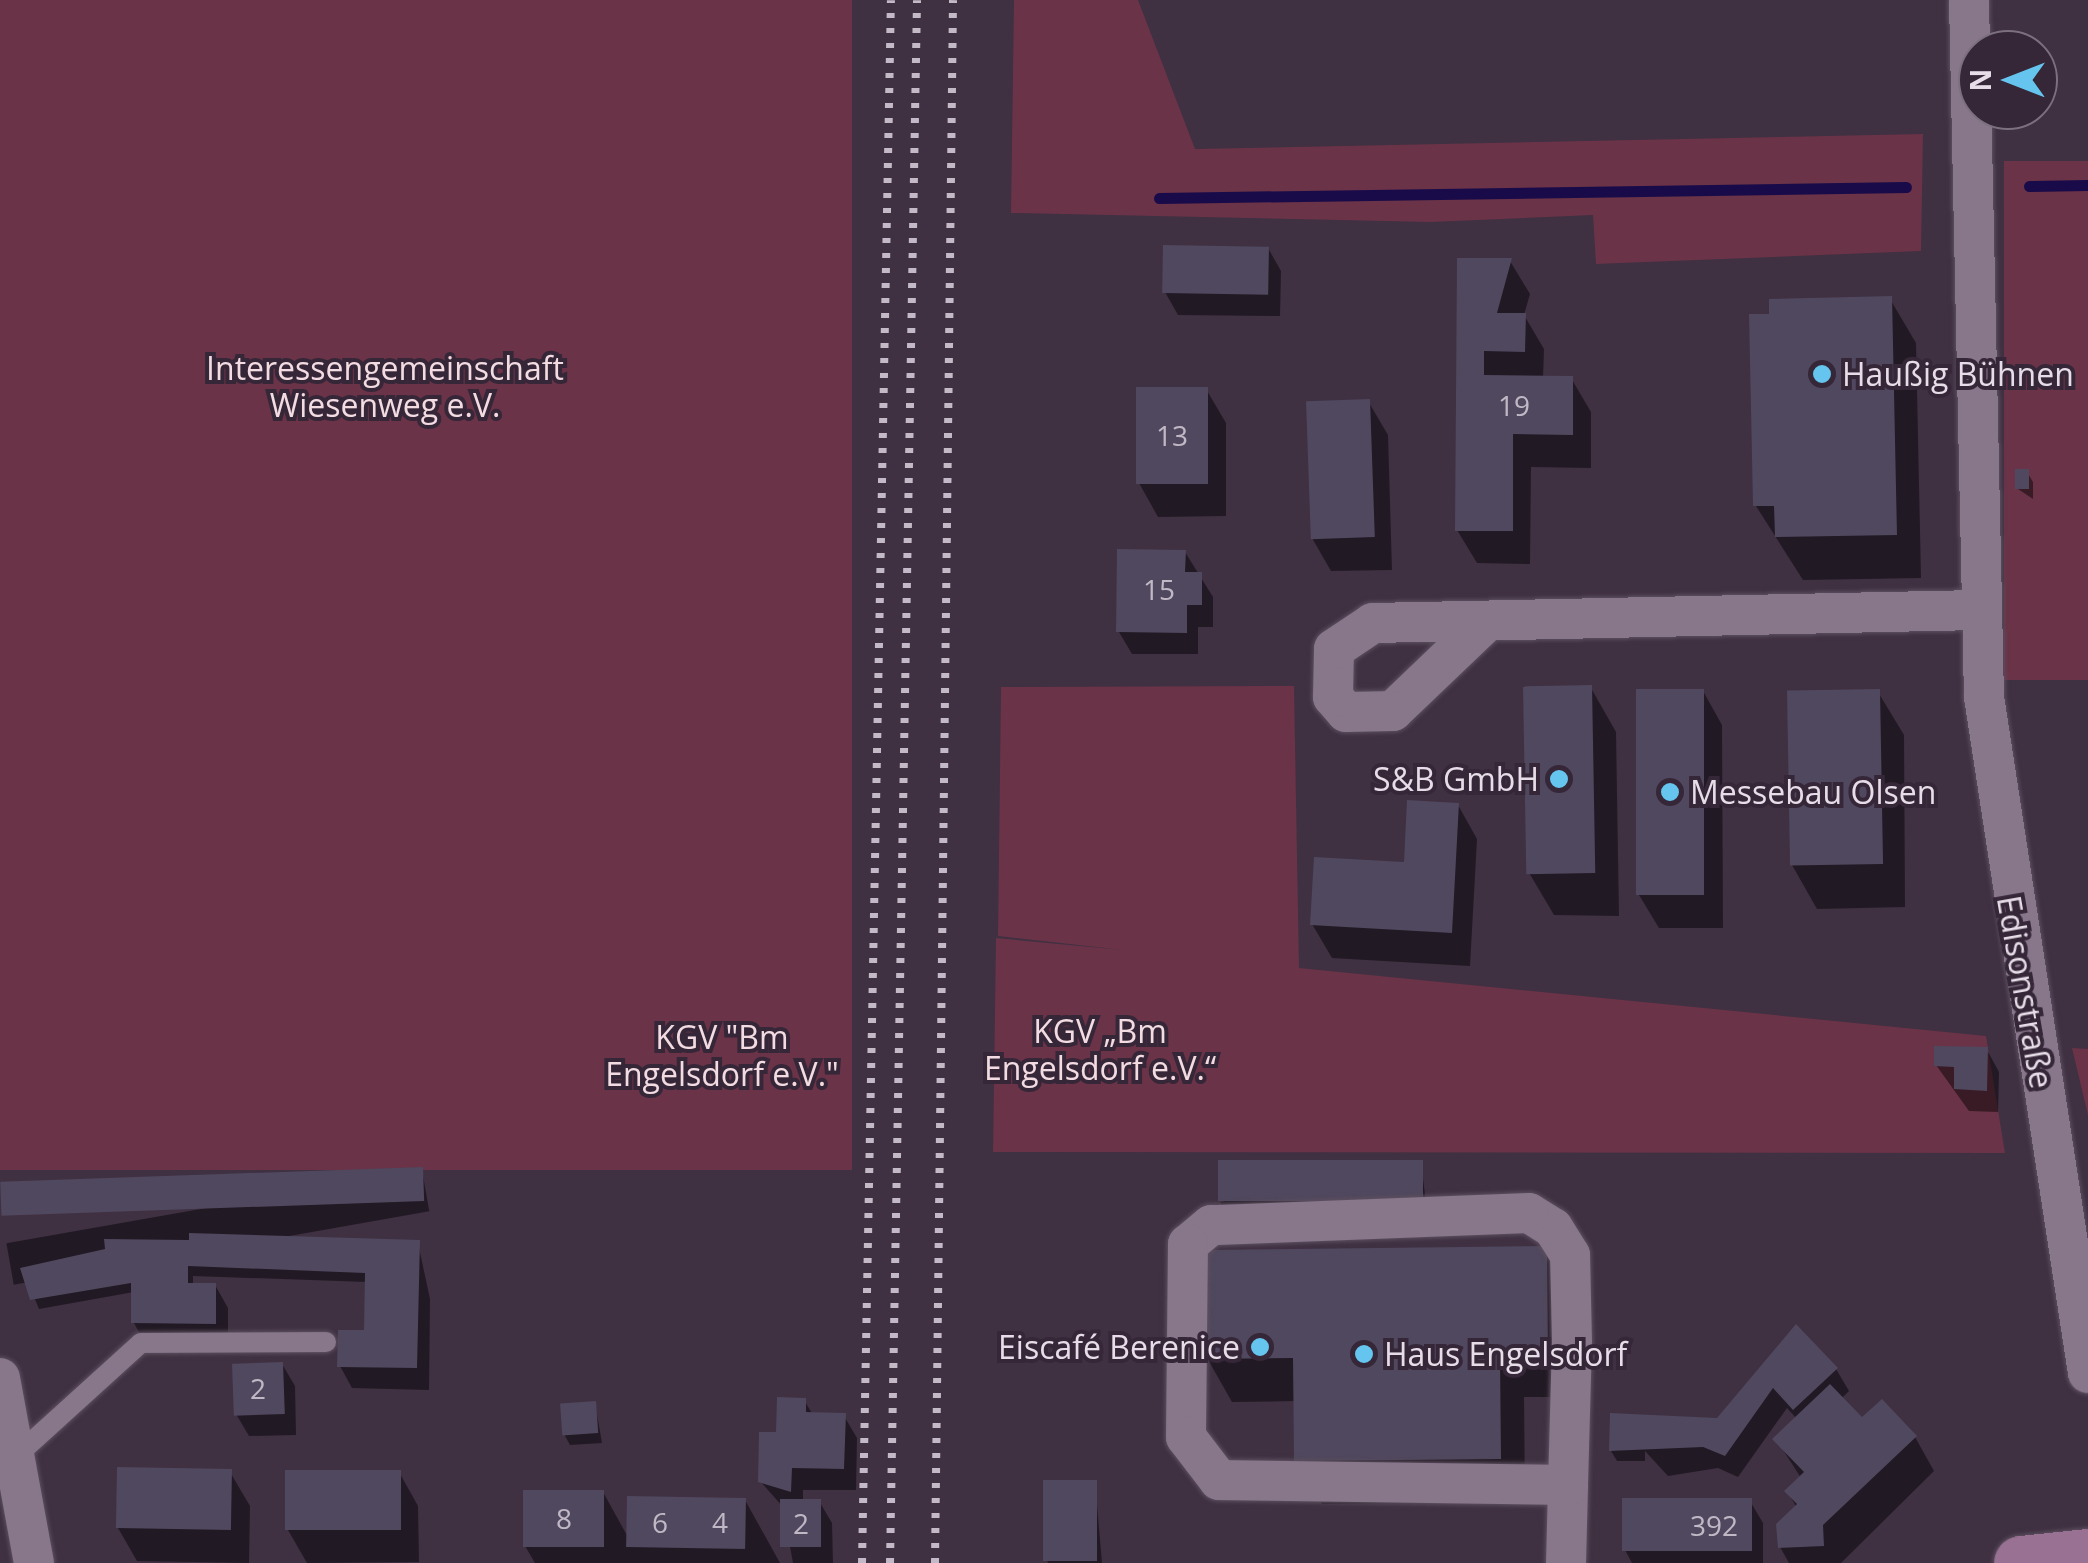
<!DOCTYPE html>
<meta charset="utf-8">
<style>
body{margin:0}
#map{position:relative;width:2088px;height:1563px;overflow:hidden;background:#3f3042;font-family:"Open Sans",sans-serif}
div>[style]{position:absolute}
.green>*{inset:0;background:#6a3347;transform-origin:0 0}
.shadow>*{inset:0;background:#0007;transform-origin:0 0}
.stream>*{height:11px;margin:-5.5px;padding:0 5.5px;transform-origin:5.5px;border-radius:5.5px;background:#190b49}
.building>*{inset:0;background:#50485e;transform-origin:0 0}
.roads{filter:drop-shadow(0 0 2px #5c4f5e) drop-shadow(0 0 2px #5c4f5e)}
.lane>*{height:20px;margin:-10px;padding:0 10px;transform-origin:10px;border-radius:10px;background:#88768b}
.street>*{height:40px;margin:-20px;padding:0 20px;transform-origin:20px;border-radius:20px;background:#88768b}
.secondary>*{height:55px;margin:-27.5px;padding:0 27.5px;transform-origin:27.5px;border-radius:27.5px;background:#997293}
.rail>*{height:8px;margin-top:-4px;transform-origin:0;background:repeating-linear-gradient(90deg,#c4b9c6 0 5px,transparent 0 15px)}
.dots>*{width:28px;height:28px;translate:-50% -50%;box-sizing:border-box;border:5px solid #352638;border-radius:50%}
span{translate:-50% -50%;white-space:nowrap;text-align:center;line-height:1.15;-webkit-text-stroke:8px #352638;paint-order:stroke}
.number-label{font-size:28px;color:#c1b8c6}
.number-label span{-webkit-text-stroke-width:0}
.park-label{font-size:32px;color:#f3dbe2}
.poi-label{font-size:32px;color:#e7dde8}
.left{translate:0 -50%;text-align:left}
.right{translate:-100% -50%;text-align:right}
.street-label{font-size:32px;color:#e7dde8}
.north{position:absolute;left:1958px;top:30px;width:100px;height:100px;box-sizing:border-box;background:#352638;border:2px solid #7c6f7e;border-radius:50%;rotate:270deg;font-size:28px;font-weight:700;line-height:40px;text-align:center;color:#e7dde8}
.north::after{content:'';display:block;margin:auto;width:35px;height:45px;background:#65c5ee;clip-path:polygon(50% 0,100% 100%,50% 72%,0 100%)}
</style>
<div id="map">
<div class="green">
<div style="left:0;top:0;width:852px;height:1170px"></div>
<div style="clip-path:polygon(1014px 0,1138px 0,1195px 149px,1923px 134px,1921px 251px,1596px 264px,1593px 215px,1430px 222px,1011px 213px)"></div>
<div style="left:2088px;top:161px;width:519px;height:84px;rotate:90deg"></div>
<div style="clip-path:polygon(1294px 686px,1299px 968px,1986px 1036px,2005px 1153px,993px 1152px,996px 938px,1123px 950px,998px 936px,1001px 687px)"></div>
<div style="clip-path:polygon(2072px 1048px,2088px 1049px,2088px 1115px)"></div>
</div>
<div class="shadow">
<div style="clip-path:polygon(1268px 248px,1281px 271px,1280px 316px,1178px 315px,1165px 292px)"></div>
<div style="clip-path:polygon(1459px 260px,1510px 261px,1530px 294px,1524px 315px,1544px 349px,1543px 378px,1571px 378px,1591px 412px,1591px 468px,1531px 467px,1530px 564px,1477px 563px,1457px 530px)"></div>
<div style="clip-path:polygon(1890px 299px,1916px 343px,1921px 578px,1803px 580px,1756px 506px)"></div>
<div style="clip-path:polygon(1206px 389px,1226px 423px,1226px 516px,1158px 517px,1139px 483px)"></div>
<div style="clip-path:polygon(1368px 401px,1388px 435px,1392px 570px,1331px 571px,1312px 538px)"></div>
<div style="clip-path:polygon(2027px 472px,2033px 482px,2033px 499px,2018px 489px)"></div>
<div style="clip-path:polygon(1185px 552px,1213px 597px,1213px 627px,1198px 627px,1198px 654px,1132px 654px,1119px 632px)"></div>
<div style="clip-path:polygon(1591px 688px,1616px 732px,1619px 916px,1554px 915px,1528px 871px)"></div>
<div style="clip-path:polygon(1703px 691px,1722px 725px,1723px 928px,1659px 928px,1639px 895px)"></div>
<div style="clip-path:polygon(1878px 692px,1904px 735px,1905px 907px,1817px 909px,1792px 865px)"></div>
<div style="clip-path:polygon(1458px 805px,1477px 839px,1470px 966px,1332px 958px,1312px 924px,1406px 865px)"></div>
<div style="clip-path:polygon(1987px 1050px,1999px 1072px,1998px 1112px,1969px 1111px,1936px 1065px)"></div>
<div style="clip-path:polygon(1421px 1163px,1427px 1210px,1226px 1212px,1220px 1202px)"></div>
<div style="left:422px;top:1170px;width:42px;height:422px;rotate:80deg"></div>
<div style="clip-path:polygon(418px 1243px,430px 1299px,429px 1390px,352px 1388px,340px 1366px,366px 1333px,367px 1282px,193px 1276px,193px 1285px,215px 1285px,228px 1308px,228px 1345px,146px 1345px,134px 1323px,134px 1292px,39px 1309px,23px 1270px)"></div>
<div style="clip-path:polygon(1545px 1249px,1571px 1293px,1572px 1397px,1524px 1397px,1525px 1502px,1322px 1504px,1297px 1461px,1296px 1401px,1232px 1402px,1207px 1358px)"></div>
<div style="clip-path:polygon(1796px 1328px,1836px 1369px,1849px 1391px,1841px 1399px,1862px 1421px,1915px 1437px,1934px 1471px,1841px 1563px,1789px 1563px,1780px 1547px,1797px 1508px,1787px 1491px,1801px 1478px,1776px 1439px,1797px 1419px,1787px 1408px,1738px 1477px,1718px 1468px,1668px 1476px,1645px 1451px,1645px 1461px,1617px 1461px,1611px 1451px,1719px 1420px)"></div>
<div style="clip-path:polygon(282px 1364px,295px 1386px,296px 1435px,249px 1436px,236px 1414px)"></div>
<div style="clip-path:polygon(804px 1400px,813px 1415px,844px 1416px,857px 1438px,856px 1490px,803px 1490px,803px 1501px,819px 1501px,832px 1523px,833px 1563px,793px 1563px,783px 1507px,761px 1482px)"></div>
<div style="clip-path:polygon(595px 1403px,602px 1443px,570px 1445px,564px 1434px)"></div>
<div style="clip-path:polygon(230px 1472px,250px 1506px,249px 1563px,137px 1561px,118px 1528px)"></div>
<div style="clip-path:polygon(399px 1472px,418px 1506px,419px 1562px,307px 1563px,288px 1530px)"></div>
<div style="clip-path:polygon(1095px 1482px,1102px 1563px,1048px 1563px,1047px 1560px)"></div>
<div style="clip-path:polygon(603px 1492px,629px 1539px,745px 1500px,780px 1563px,535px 1563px,525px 1546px)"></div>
<div style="clip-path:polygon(1750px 1501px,1763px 1523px,1763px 1563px,1632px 1563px,1625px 1550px)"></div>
</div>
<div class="stream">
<div style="left:2029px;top:186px;width:59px;rotate:-1deg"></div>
<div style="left:1159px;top:198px;width:747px;rotate:-0.84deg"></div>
</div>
<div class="building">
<div style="left:1163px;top:245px;width:106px;height:48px;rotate:1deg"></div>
<div style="clip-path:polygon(1457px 258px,1512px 258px,1497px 313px,1526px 313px,1525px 352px,1484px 351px,1484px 375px,1573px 376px,1573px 435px,1513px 434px,1513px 531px,1455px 531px)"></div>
<div style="clip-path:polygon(1892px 296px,1897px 535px,1775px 537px,1774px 506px,1753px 506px,1749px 314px,1769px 314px,1769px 299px)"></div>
<div style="left:1136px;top:387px;width:72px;height:97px"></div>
<div style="left:1370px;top:399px;width:138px;height:64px;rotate:88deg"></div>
<div style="left:2015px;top:469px;width:14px;height:20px"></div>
<div style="clip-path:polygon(1117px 549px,1186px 550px,1185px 572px,1202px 572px,1202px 605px,1187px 605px,1187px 633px,1116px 632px)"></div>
<div style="left:1592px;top:685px;width:188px;height:69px;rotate:89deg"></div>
<div style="left:1636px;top:689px;width:68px;height:206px"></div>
<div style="left:1880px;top:689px;width:175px;height:93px;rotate:89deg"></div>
<div style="clip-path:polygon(1407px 800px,1459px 803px,1452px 933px,1310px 925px,1314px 857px,1404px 862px)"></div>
<div style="clip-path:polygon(1934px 1046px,1988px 1047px,1987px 1091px,1954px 1089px,1954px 1067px,1934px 1066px)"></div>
<div style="left:1423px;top:1160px;width:41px;height:205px;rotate:90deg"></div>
<div style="left:423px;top:1167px;width:34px;height:423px;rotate:88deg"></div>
<div style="clip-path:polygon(189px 1233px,420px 1240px,417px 1368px,337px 1367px,338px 1330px,364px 1330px,365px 1273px,188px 1266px,188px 1283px,216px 1283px,216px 1324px,131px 1323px,131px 1283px,30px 1300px,20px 1268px,105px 1249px,104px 1239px,189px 1240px)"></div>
<div style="clip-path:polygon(1547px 1246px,1548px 1353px,1500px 1354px,1501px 1459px,1294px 1461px,1293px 1358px,1204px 1359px,1203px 1250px)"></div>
<div style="clip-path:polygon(1796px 1324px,1838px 1368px,1793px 1410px,1773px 1388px,1725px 1456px,1703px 1447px,1609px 1451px,1610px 1413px,1717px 1418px)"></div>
<div style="left:283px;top:1362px;width:52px;height:51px;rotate:88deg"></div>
<div style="clip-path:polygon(1830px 1384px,1862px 1417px,1882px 1399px,1917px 1436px,1823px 1525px,1824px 1546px,1778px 1548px,1776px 1524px,1797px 1504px,1784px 1491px,1804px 1472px,1772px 1439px)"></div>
<div style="clip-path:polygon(777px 1397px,806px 1398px,806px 1412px,846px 1413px,844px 1469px,792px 1468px,791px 1492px,758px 1482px,759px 1432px,776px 1432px)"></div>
<div style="left:596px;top:1401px;width:32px;height:36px;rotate:86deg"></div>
<div style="left:117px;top:1467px;width:115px;height:61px;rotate:1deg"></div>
<div style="left:401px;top:1470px;width:60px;height:116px;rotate:90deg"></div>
<div style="left:1043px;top:1480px;width:54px;height:81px"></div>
<div style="left:523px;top:1490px;width:81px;height:57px"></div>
<div style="left:627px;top:1496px;width:119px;height:51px;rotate:1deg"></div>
<div style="left:1622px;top:1498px;width:130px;height:53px"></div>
<div style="left:780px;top:1499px;width:41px;height:48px"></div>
</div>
<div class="roads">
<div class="lane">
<div style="left:14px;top:1458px;width:171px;rotate:-42.2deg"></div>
<div style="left:141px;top:1343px;width:185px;rotate:-0.3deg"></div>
</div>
<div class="street">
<div style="left:1969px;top:0;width:697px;rotate:88.77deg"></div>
<div style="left:1984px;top:697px;width:684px;rotate:81.25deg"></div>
<div style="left:1486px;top:622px;width:129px;rotate:136.3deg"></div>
<div style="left:1393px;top:711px;width:47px;rotate:178.8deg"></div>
<div style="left:1346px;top:712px;width:20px;rotate:-131deg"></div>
<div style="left:1333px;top:697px;width:48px;rotate:-88.8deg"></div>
<div style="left:1334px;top:649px;width:47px;rotate:-33.7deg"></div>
<div style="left:1373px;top:623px;width:607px;rotate:-1.23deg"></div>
<div style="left:0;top:1378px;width:188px;rotate:79.6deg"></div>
<div style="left:1566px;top:1563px;width:78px;rotate:-88.5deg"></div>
<div style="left:1568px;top:1485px;width:143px;rotate:-88.4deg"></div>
<div style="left:1572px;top:1342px;width:87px;rotate:-91.3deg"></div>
<div style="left:1570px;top:1255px;width:32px;rotate:-122deg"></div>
<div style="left:1553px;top:1228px;width:28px;rotate:-148deg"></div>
<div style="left:1529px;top:1213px;width:318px;rotate:177.8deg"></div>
<div style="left:1211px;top:1225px;width:30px;rotate:140deg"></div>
<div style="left:1188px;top:1244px;width:193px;rotate:90.6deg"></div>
<div style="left:1186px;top:1437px;width:54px;rotate:52.5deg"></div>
<div style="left:1219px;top:1480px;width:349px;rotate:0.8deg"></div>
</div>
<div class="secondary">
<div style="left:2021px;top:1563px;width:67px;rotate:-6deg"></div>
</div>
</div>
<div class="rail">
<div style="left:862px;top:1563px;width:1563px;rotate:-88.94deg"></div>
<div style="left:890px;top:1563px;width:1563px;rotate:-89.01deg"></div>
<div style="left:935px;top:1563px;width:1563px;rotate:-89.34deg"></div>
</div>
<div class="dots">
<div style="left:1822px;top:374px;background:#65c5ee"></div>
<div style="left:1559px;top:779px;background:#65c5ee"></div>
<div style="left:1670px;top:792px;background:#65c5ee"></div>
<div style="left:1260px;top:1347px;background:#65c5ee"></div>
<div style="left:1364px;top:1354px;background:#65c5ee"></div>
</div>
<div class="number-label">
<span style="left:1514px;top:405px">19</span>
<span style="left:1172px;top:435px">13</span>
<span style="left:1159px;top:589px">15</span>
<span style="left:258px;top:1388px">2</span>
<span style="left:564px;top:1518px">8</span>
<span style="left:660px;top:1522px">6</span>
<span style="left:720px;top:1522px">4</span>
<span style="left:801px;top:1523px">2</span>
<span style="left:1714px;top:1525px">392</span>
</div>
<div class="park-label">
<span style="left:385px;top:387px">Interessengemeinschaft<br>Wiesenweg e.V.</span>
<span style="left:1100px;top:1050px">KGV „Bm<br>Engelsdorf e.V.“</span>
<span style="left:722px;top:1056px">KGV "Bm<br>Engelsdorf e.V."</span>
</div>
<div class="poi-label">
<span class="left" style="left:1842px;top:374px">Haußig Bühnen</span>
<span class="right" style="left:1539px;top:779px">S&amp;B GmbH</span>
<span class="left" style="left:1690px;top:792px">Messebau Olsen</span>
<span class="right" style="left:1240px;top:1347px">Eiscafé Berenice</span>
<span class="left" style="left:1384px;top:1354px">Haus Engelsdorf</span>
</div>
<div class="street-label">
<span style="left:2025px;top:992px;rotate:80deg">Edisonstraße</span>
</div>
<div class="north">N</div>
</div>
